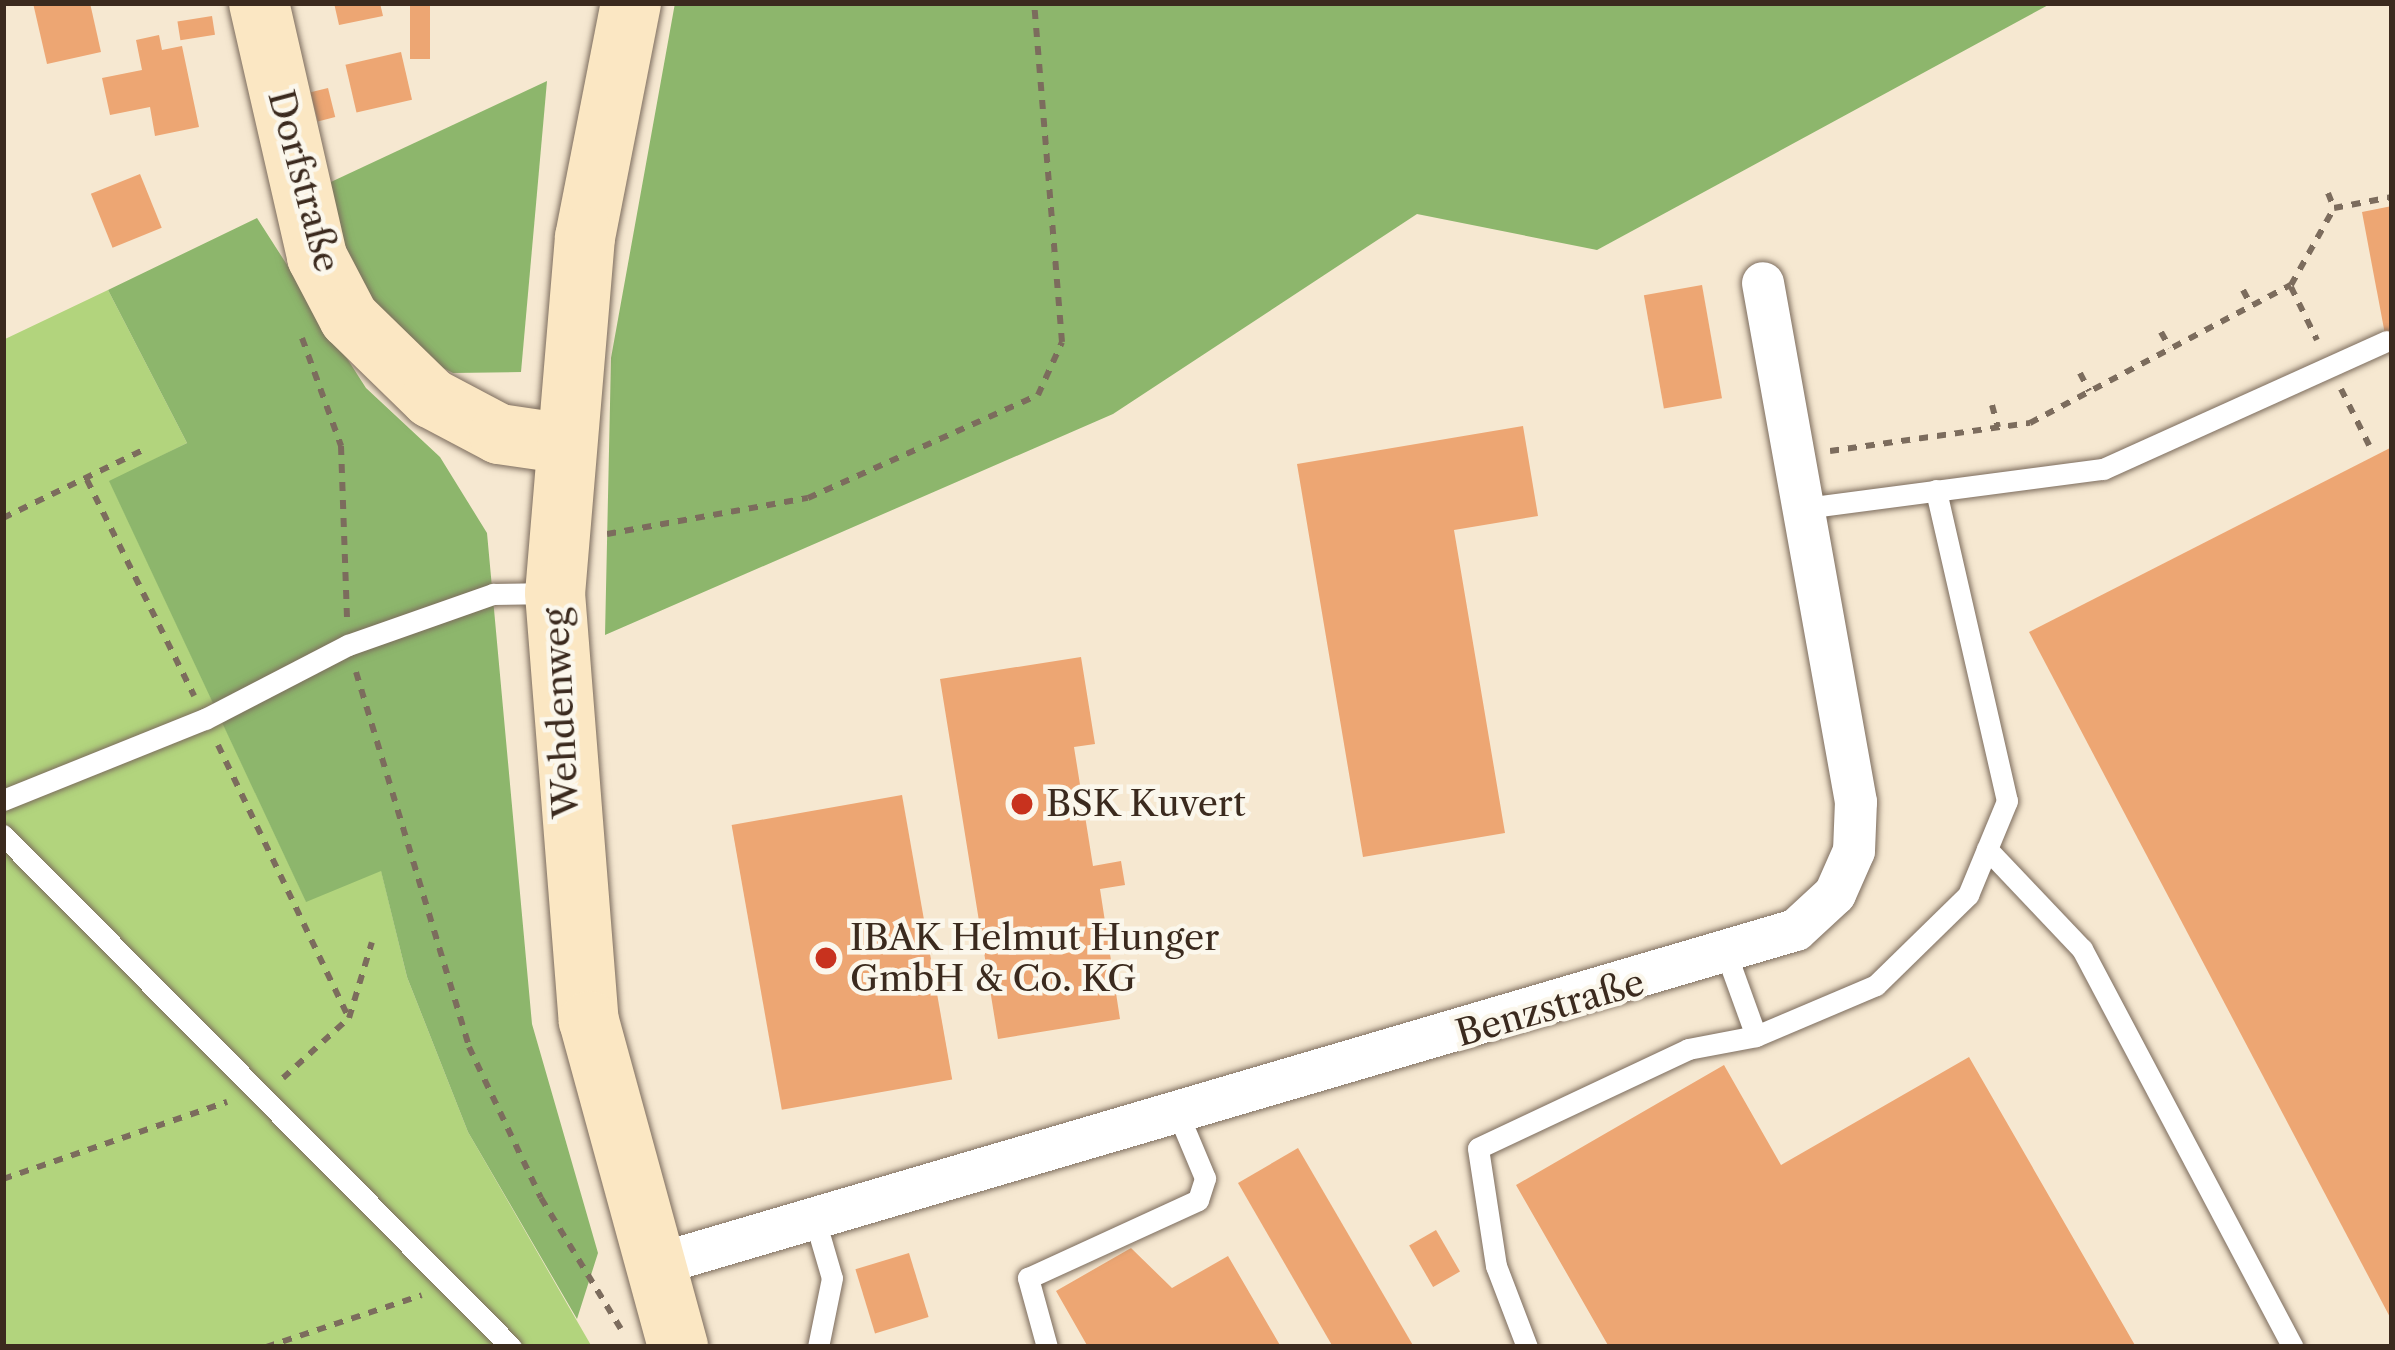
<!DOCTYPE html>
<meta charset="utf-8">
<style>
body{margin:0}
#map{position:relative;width:2395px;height:1350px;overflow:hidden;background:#f6e8d1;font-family:"Libre Caslon Text",serif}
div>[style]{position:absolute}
.green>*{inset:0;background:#b2d47d}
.forest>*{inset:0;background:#8db66c}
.building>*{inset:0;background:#eda673;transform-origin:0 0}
.path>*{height:6px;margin-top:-3px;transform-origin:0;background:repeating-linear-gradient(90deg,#7c6c5d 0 9px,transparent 0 18px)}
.roads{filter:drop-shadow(0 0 3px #7c6c5d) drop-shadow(0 0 3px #7c6c5d)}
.lane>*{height:21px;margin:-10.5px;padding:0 10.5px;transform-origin:10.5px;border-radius:10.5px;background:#fff}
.street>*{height:42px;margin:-21px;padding:0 21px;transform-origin:21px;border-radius:21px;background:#fff}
.secondary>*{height:60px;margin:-30px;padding:0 30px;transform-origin:30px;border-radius:30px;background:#fbe7c3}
.dots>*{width:33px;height:33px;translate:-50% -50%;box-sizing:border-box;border:6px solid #fbf7ec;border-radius:50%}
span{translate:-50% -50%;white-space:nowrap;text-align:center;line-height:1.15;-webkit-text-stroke:9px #fbf7ec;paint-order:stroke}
.street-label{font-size:36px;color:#3b2a1e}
.poi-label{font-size:36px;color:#3b2a1e}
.left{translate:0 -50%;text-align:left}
.frame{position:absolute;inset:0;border:6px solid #3b2a1e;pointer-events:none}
</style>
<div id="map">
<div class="green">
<div style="clip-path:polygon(108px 290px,187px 443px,110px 482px,306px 901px,381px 870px,407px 977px,468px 1132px,592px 1347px,3px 1347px,3px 340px)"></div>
</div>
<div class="forest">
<div style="clip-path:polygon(675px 3px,2052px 3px,1597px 250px,1417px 214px,1113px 414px,605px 635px,611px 358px)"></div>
<div style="clip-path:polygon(547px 81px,521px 372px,453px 373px,398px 345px,357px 301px,318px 188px)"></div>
<div style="clip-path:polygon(257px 218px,366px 388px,440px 457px,487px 533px,532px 1024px,598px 1253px,577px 1319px,468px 1132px,407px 977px,381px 871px,306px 902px,109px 481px,187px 443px,108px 290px)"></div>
</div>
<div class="building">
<div style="clip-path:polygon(33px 3px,90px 3px,101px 52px,47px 64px)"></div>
<div style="clip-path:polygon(334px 3px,380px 3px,383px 16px,339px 25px)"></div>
<div style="left:410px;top:3px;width:20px;height:56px"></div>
<div style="left:212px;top:16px;width:19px;height:35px;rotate:81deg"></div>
<div style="clip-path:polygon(159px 35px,162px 50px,182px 46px,199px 127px,155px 136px,150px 107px,110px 115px,102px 78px,142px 70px,136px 40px)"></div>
<div style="left:401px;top:52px;width:49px;height:57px;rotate:77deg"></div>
<div style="left:328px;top:88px;width:30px;height:18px;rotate:76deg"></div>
<div style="left:140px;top:174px;width:58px;height:53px;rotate:68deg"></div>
<div style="clip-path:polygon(2392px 206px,2392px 361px,2390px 361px,2362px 212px)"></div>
<div style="left:1702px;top:285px;width:115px;height:59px;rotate:80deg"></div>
<div style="clip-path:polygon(1523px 426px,1538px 516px,1454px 530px,1505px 833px,1363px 857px,1297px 464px)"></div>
<div style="clip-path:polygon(2392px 447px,2392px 1321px,2029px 632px)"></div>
<div style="clip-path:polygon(1081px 657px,1095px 744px,1074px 747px,1093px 866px,1121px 861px,1125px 885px,1100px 889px,1120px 1019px,998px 1039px,940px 679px)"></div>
<div style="left:902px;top:795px;width:289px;height:173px;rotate:80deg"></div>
<div style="clip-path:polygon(1969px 1057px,2136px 1347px,1609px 1347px,1516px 1185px,1724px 1065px,1781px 1165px)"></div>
<div style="clip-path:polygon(1298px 1148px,1414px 1347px,1333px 1347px,1238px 1183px)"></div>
<div style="left:1436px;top:1230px;width:48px;height:31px;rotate:60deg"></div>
<div style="clip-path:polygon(1131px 1248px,1172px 1288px,1228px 1256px,1281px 1347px,1088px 1347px,1056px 1291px)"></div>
<div style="left:909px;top:1253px;width:67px;height:56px;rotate:73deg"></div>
</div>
<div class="path">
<div style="left:2328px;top:193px;width:16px;rotate:68deg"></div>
<div style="left:2291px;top:287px;width:59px;rotate:63.9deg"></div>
<div style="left:2243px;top:290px;width:17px;rotate:62deg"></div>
<div style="left:2161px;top:332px;width:18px;rotate:61deg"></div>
<div style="left:302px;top:338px;width:115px;rotate:70.1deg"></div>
<div style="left:341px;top:446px;width:172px;rotate:88deg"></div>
<div style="left:2080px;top:373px;width:20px;rotate:63deg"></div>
<div style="left:2341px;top:389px;width:63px;rotate:63.4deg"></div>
<div style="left:1992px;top:405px;width:23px;rotate:75deg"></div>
<div style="left:1830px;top:451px;width:202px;rotate:-8deg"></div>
<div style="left:2030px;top:423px;width:295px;rotate:-27.9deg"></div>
<div style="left:2291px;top:285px;width:88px;rotate:-60.8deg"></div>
<div style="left:2334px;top:208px;width:59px;rotate:-10.7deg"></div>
<div style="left:87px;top:480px;width:241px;rotate:63.6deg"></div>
<div style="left:3px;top:518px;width:160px;rotate:-25.9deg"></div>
<div style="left:607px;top:534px;width:204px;rotate:-10.2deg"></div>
<div style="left:808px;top:498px;width:252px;rotate:-24.1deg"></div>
<div style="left:1038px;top:395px;width:58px;rotate:-65.6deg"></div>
<div style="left:1062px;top:342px;width:340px;rotate:-94.7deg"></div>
<div style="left:356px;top:672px;width:392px;rotate:73.2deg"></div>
<div style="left:469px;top:1047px;width:167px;rotate:64.5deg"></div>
<div style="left:541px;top:1198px;width:153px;rotate:58.6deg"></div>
<div style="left:218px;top:745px;width:303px;rotate:64.4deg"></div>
<div style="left:283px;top:1078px;width:89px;rotate:-42.3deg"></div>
<div style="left:349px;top:1018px;width:79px;rotate:-73.2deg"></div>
<div style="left:3px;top:1179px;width:237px;rotate:-19deg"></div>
<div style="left:266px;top:1347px;width:164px;rotate:-18.4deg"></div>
</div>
<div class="roads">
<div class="lane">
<div style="left:1805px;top:508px;width:301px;rotate:-7.5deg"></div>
<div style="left:2103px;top:469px;width:311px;rotate:-24.3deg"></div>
<div style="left:3px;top:800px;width:218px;rotate:-21.9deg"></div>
<div style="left:205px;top:719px;width:161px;rotate:-27.4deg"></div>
<div style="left:348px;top:645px;width:154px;rotate:-19.4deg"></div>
<div style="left:493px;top:594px;width:61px;rotate:-0.9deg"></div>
<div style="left:3px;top:835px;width:721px;rotate:45.22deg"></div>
<div style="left:1987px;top:849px;width:138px;rotate:46.5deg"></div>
<div style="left:2082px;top:949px;width:450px;rotate:62.1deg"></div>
<div style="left:1727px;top:956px;width:85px;rotate:70.1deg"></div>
<div style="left:815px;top:1220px;width:60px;rotate:73.7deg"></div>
<div style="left:832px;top:1278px;width:70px;rotate:101.5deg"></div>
<div style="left:1047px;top:1347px;width:72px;rotate:-105.4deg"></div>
<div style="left:1028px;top:1278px;width:187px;rotate:-24.6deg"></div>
<div style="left:1198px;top:1200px;width:23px;rotate:-72deg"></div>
<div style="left:1205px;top:1178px;width:67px;rotate:-112.8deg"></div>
<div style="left:1527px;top:1347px;width:87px;rotate:-110.9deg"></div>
<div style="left:1496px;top:1266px;width:119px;rotate:-98.7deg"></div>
<div style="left:1478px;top:1148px;width:232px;rotate:-25.2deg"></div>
<div style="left:1688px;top:1049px;width:69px;rotate:-10.8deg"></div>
<div style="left:1756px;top:1036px;width:130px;rotate:-23deg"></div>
<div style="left:1876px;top:985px;width:129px;rotate:-44.4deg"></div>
<div style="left:1968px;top:895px;width:102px;rotate:-67.5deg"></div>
<div style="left:2007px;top:801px;width:319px;rotate:-102.9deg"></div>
</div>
<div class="street">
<div style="left:652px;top:1266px;width:1192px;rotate:-16.37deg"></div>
<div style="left:1796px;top:930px;width:53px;rotate:-42.7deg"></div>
<div style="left:1835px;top:894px;width:47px;rotate:-66.2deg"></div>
<div style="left:1854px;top:851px;width:49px;rotate:-87.7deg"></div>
<div style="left:1856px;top:802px;width:527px;rotate:-100.16deg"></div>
</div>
<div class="secondary">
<div style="left:259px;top:3px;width:261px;rotate:77.1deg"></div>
<div style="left:317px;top:257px;width:69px;rotate:62.3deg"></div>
<div style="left:349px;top:318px;width:115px;rotate:44.3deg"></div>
<div style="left:431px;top:398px;width:77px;rotate:27.9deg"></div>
<div style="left:499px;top:434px;width:63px;rotate:8.3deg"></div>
<div style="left:631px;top:3px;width:238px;rotate:101.1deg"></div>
<div style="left:585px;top:237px;width:357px;rotate:94.8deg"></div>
<div style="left:555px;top:593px;width:429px;rotate:85.5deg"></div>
<div style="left:589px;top:1021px;width:338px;rotate:74.7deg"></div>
</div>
</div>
<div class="dots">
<div style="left:1022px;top:804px;background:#c8321e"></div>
<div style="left:826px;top:958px;background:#c8321e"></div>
</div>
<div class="street-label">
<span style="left:304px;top:181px;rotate:75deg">Dorfstraße</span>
<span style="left:561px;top:713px;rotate:-93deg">Wehdenweg</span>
<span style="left:1550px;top:1008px;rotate:-16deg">Benzstraße</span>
</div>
<div class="poi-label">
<span class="left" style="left:1046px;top:804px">BSK Kuvert</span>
<span class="left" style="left:850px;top:958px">IBAK Helmut Hunger<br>GmbH &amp; Co. KG</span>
</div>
<div class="frame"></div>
</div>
